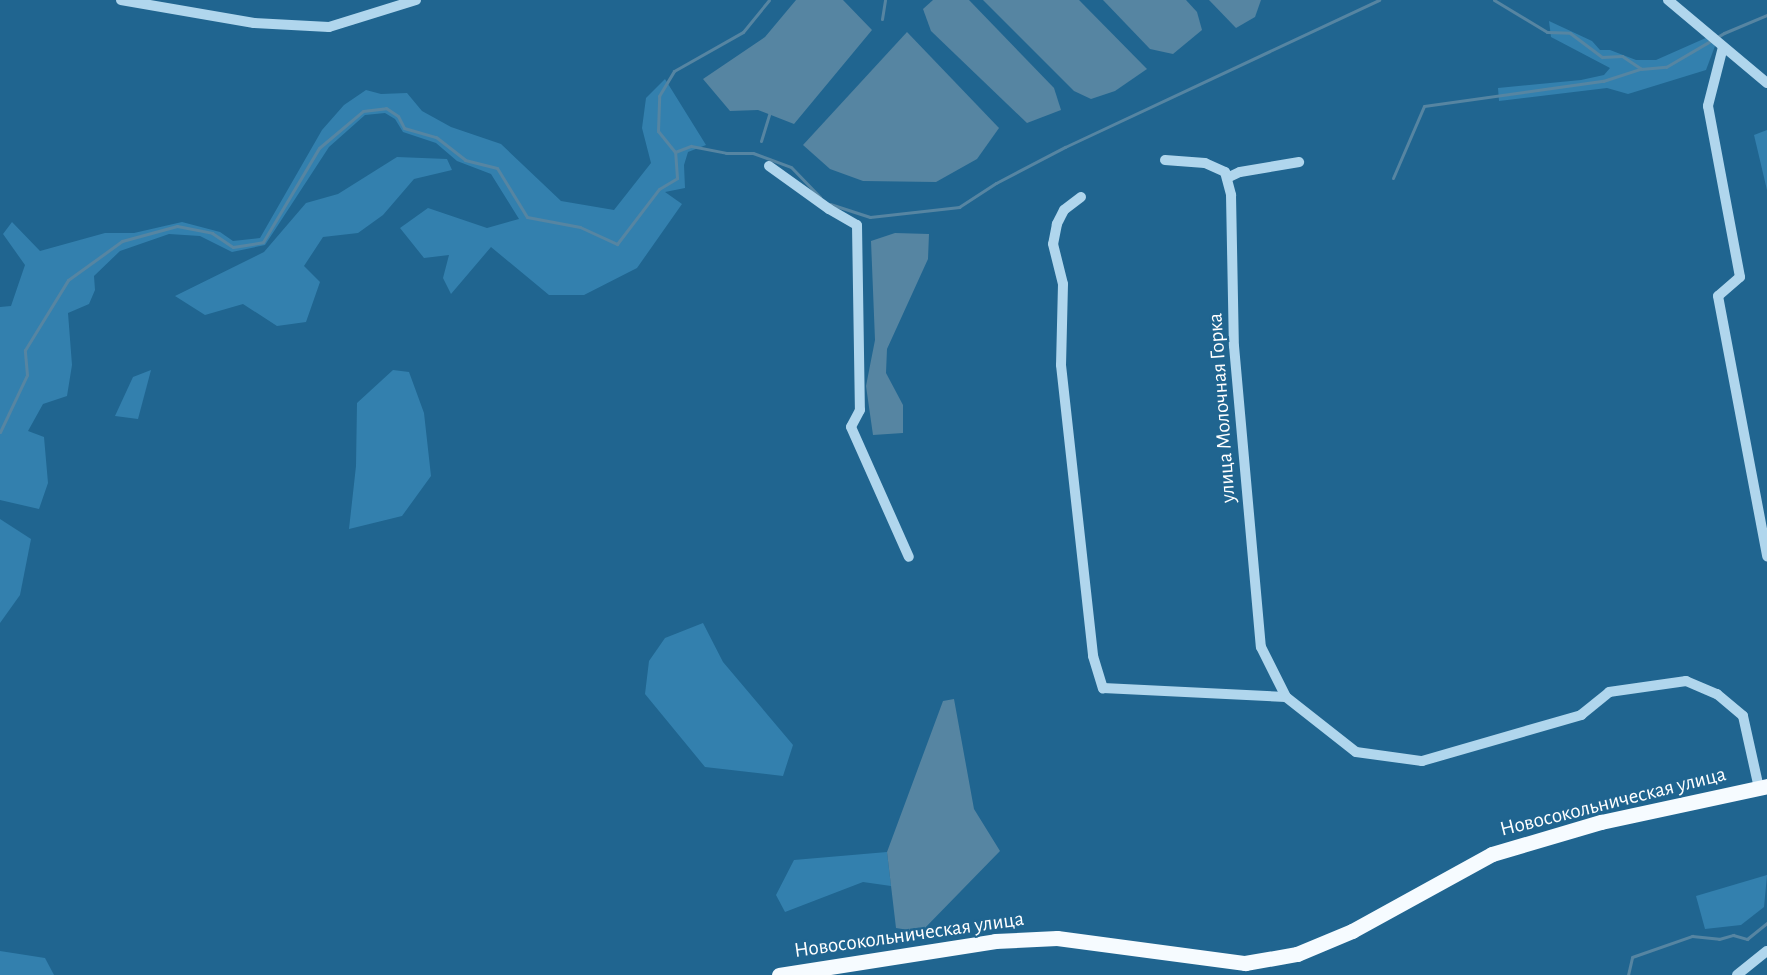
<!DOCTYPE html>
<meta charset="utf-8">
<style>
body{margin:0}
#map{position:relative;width:1767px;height:975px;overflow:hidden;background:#206590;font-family:"Alegreya Sans",sans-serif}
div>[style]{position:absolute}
.green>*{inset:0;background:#3380ae}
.water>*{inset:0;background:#5685a2}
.stream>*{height:3px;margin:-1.5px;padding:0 1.5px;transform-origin:1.5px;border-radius:1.5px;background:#5685a2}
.minor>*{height:10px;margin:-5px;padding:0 5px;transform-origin:5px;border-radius:5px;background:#b0d6ed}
.major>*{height:15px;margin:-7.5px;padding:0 7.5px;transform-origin:7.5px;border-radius:7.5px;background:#f6fbff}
span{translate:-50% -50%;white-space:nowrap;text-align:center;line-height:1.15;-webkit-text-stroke:4.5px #206590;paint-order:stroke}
.street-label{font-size:21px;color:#fff}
</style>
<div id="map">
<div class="green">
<div style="clip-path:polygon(1549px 21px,1592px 41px,1600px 50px,1610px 50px,1636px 60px,1656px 60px,1708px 37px,1715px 46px,1706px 70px,1628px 94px,1607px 88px,1499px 101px,1498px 88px,1581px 80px,1604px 75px,1610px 68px,1551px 37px)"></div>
<div style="clip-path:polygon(665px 79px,706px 145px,688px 152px,684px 165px,685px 188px,665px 192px,682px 204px,637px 268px,584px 295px,549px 295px,491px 247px,451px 294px,443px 278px,449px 255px,424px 258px,400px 228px,428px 208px,487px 228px,519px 219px,491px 174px,457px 161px,436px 143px,403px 132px,395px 119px,385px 113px,365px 115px,329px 147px,265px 245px,232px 252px,200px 236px,169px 234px,120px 251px,94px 276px,95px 290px,89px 304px,68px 313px,72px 365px,67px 396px,43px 404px,28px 431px,44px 437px,48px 483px,39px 509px,0 500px,0 307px,11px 306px,25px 265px,3px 234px,12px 222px,40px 251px,105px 233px,134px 233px,182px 222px,220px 232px,233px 241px,260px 238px,322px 130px,344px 105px,366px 90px,381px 94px,407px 93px,422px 111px,451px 127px,501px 144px,561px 201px,614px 210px,651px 163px,642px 128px,646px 98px)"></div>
<div style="clip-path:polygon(1767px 130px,1767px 190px,1754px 135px)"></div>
<div style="clip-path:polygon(397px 157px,447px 159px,452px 170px,414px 179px,383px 215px,358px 233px,323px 237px,304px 266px,320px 282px,306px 322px,277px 326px,243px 304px,205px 315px,175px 296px,264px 252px,306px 203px,338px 194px)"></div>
<div style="clip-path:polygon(151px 370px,138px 419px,115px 416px,133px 377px)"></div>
<div style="clip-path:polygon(393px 370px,409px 372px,424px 413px,431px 476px,402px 516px,349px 529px,356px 466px,357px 403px)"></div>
<div style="clip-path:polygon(0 519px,31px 539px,20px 595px,0 623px)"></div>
<div style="clip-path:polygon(703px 623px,723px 662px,793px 745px,783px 776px,705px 767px,645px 694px,649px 661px,665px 638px)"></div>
<div style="clip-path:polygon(887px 852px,891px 886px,863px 882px,785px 912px,776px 895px,794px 860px)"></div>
<div style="clip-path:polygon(1767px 875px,1764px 907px,1741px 925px,1705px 929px,1696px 896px)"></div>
<div style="clip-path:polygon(0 951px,45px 958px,54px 975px,0 975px)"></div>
</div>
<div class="water">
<div style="clip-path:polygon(796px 0,843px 0,872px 30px,794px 124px,758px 110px,730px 111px,703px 79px,765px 37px)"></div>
<div style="clip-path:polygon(933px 0,969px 0,1054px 88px,1061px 110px,1027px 123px,931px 31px,923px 9px)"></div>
<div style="clip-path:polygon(983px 0,1079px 0,1147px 69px,1115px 91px,1091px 99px,1074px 91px)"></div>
<div style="clip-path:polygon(1103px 0,1186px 0,1197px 12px,1202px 30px,1173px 54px,1150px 49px)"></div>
<div style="clip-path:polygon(1209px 0,1261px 0,1255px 17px,1236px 28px)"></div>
<div style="clip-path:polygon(907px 32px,999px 128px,977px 159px,936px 182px,863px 181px,830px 169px,803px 145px)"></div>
<div style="clip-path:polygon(895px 233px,929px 234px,928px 259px,887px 349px,886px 373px,903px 405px,903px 433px,873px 435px,866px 386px,875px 340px,871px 241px)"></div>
<div style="clip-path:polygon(954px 699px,974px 809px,1000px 851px,921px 932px,896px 928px,887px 852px,943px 701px)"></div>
</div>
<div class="stream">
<div style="left:1494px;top:0;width:62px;rotate:31.1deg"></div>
<div style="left:1547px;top:32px;width:23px;rotate:2deg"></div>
<div style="left:1570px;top:33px;width:40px;rotate:37deg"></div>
<div style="left:1602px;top:57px;width:20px;rotate:-3deg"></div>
<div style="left:1622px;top:56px;width:23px;rotate:34deg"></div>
<div style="left:1641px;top:69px;width:25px;rotate:-5deg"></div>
<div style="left:1666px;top:67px;width:67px;rotate:-30.4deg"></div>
<div style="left:1724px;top:33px;width:47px;rotate:-22.7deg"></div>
<div style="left:882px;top:19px;width:19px;rotate:-81deg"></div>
<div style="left:761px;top:141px;width:31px;rotate:-73deg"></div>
<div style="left:675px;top:152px;width:17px;rotate:-21deg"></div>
<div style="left:691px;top:146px;width:36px;rotate:11deg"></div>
<div style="left:726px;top:153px;width:27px"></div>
<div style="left:753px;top:153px;width:40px;rotate:20.2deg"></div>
<div style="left:791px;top:167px;width:42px;rotate:46deg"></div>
<div style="left:1393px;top:178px;width:78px;rotate:-66.7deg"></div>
<div style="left:1424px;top:106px;width:181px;rotate:-8deg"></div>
<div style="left:1603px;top:81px;width:40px;rotate:-18deg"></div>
<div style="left:830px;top:204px;width:42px;rotate:18deg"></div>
<div style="left:870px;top:217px;width:90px;rotate:-6.4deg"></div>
<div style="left:959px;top:207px;width:44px;rotate:-33deg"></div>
<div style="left:996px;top:183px;width:78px;rotate:-27.6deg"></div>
<div style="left:1065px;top:147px;width:347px;rotate:-25.1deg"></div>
<div style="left:0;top:432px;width:63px;rotate:-64.7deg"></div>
<div style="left:27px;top:375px;width:25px;rotate:-95deg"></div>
<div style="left:25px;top:350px;width:82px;rotate:-58.4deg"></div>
<div style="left:68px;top:280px;width:67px;rotate:-35.8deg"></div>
<div style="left:122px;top:241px;width:57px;rotate:-15.3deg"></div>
<div style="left:177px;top:226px;width:36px;rotate:11deg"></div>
<div style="left:212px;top:233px;width:25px;rotate:34deg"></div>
<div style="left:233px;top:247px;width:30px;rotate:-9deg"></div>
<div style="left:263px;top:242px;width:109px;rotate:-59.2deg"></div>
<div style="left:319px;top:148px;width:57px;rotate:-40.1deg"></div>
<div style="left:363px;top:111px;width:23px;rotate:-7deg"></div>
<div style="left:386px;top:108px;width:14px;rotate:34deg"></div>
<div style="left:398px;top:116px;width:13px;rotate:63deg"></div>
<div style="left:404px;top:128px;width:33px;rotate:16deg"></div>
<div style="left:436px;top:137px;width:37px;rotate:38deg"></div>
<div style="left:465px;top:160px;width:33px;rotate:14deg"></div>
<div style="left:497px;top:168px;width:57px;rotate:58.5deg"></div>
<div style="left:527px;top:217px;width:54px;rotate:10.7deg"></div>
<div style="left:580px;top:227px;width:41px;rotate:24.7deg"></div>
<div style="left:617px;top:244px;width:69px;rotate:-52.6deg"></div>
<div style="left:659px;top:189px;width:21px;rotate:-31deg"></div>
<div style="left:677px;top:178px;width:26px;rotate:-94deg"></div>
<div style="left:675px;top:152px;width:27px;rotate:-129deg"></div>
<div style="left:658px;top:131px;width:35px;rotate:-88deg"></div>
<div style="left:659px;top:96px;width:29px;rotate:-59deg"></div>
<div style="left:674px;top:71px;width:79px;rotate:-29.5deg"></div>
<div style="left:743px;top:32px;width:41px;rotate:-50.9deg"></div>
<div style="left:1628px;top:975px;width:18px;rotate:-77deg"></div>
<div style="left:1632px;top:957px;width:64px;rotate:-19.3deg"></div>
<div style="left:1692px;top:936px;width:27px;rotate:6deg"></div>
<div style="left:1719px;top:939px;width:15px;rotate:-16deg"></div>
<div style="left:1733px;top:935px;width:15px;rotate:16deg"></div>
<div style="left:1747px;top:939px;width:26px;rotate:-39deg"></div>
</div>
<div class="minor">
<div style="left:121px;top:0;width:135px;rotate:9.8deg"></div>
<div style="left:254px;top:23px;width:75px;rotate:3.1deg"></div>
<div style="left:329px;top:27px;width:91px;rotate:-17.2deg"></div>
<div style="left:1668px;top:0;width:129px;rotate:40deg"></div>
<div style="left:1723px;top:47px;width:61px;rotate:104.3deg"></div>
<div style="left:1708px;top:106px;width:174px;rotate:79.4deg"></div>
<div style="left:1740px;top:277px;width:29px;rotate:139deg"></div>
<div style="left:1718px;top:296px;width:265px;rotate:79.3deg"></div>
<div style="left:1165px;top:160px;width:40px;rotate:4.3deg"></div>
<div style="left:1205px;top:163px;width:22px;rotate:24deg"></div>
<div style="left:1225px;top:172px;width:24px;rotate:75deg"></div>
<div style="left:1231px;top:195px;width:151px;rotate:88.9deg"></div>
<div style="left:1234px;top:346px;width:302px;rotate:84.9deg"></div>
<div style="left:1261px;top:647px;width:56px;rotate:63.4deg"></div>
<div style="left:769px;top:166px;width:74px;rotate:35.6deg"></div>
<div style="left:829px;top:209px;width:32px;rotate:30deg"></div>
<div style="left:857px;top:225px;width:185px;rotate:89.1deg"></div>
<div style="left:860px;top:410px;width:19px;rotate:118deg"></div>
<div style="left:851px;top:427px;width:142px;rotate:66deg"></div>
<div style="left:1227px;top:178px;width:14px;rotate:-25deg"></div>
<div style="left:1240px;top:172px;width:60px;rotate:-9.6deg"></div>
<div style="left:1081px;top:197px;width:21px;rotate:143deg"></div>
<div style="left:1064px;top:210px;width:16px;rotate:117deg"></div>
<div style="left:1057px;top:224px;width:20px;rotate:101deg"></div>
<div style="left:1053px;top:244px;width:41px;rotate:76deg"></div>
<div style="left:1063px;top:284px;width:81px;rotate:91.4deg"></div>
<div style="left:1061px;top:365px;width:293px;rotate:83.7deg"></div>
<div style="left:1093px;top:656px;width:34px;rotate:73deg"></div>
<div style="left:1103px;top:688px;width:183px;rotate:2.8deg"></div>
<div style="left:1286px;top:697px;width:89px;rotate:38.2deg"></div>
<div style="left:1356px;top:752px;width:67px;rotate:7.8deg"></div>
<div style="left:1422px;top:761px;width:166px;rotate:-16.1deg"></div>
<div style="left:1581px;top:715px;width:36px;rotate:-39deg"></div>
<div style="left:1609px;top:692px;width:78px;rotate:-8.1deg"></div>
<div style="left:1686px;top:681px;width:34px;rotate:23deg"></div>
<div style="left:1717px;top:694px;width:34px;rotate:40deg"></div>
<div style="left:1743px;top:716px;width:74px;rotate:77.5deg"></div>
<div style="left:1737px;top:975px;width:38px;rotate:-39deg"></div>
</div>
<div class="major">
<div style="left:779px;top:975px;width:219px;rotate:-8.9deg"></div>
<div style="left:995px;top:941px;width:62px;rotate:-2.8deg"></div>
<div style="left:1057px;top:938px;width:190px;rotate:7.6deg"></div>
<div style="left:1245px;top:963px;width:53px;rotate:-9.8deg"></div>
<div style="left:1297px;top:954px;width:60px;rotate:-22.7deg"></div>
<div style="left:1352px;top:931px;width:160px;rotate:-28.8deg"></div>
<div style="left:1492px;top:854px;width:114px;rotate:-16.4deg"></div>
<div style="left:1601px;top:822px;width:170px;rotate:-12.2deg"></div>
</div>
<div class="street-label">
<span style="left:1222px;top:408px;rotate:-94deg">улица Молочная Горка</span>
<span style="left:1613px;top:802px;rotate:-14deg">Новосокольническая улица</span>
<span style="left:909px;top:935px;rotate:-8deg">Новосокольническая улица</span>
</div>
</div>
